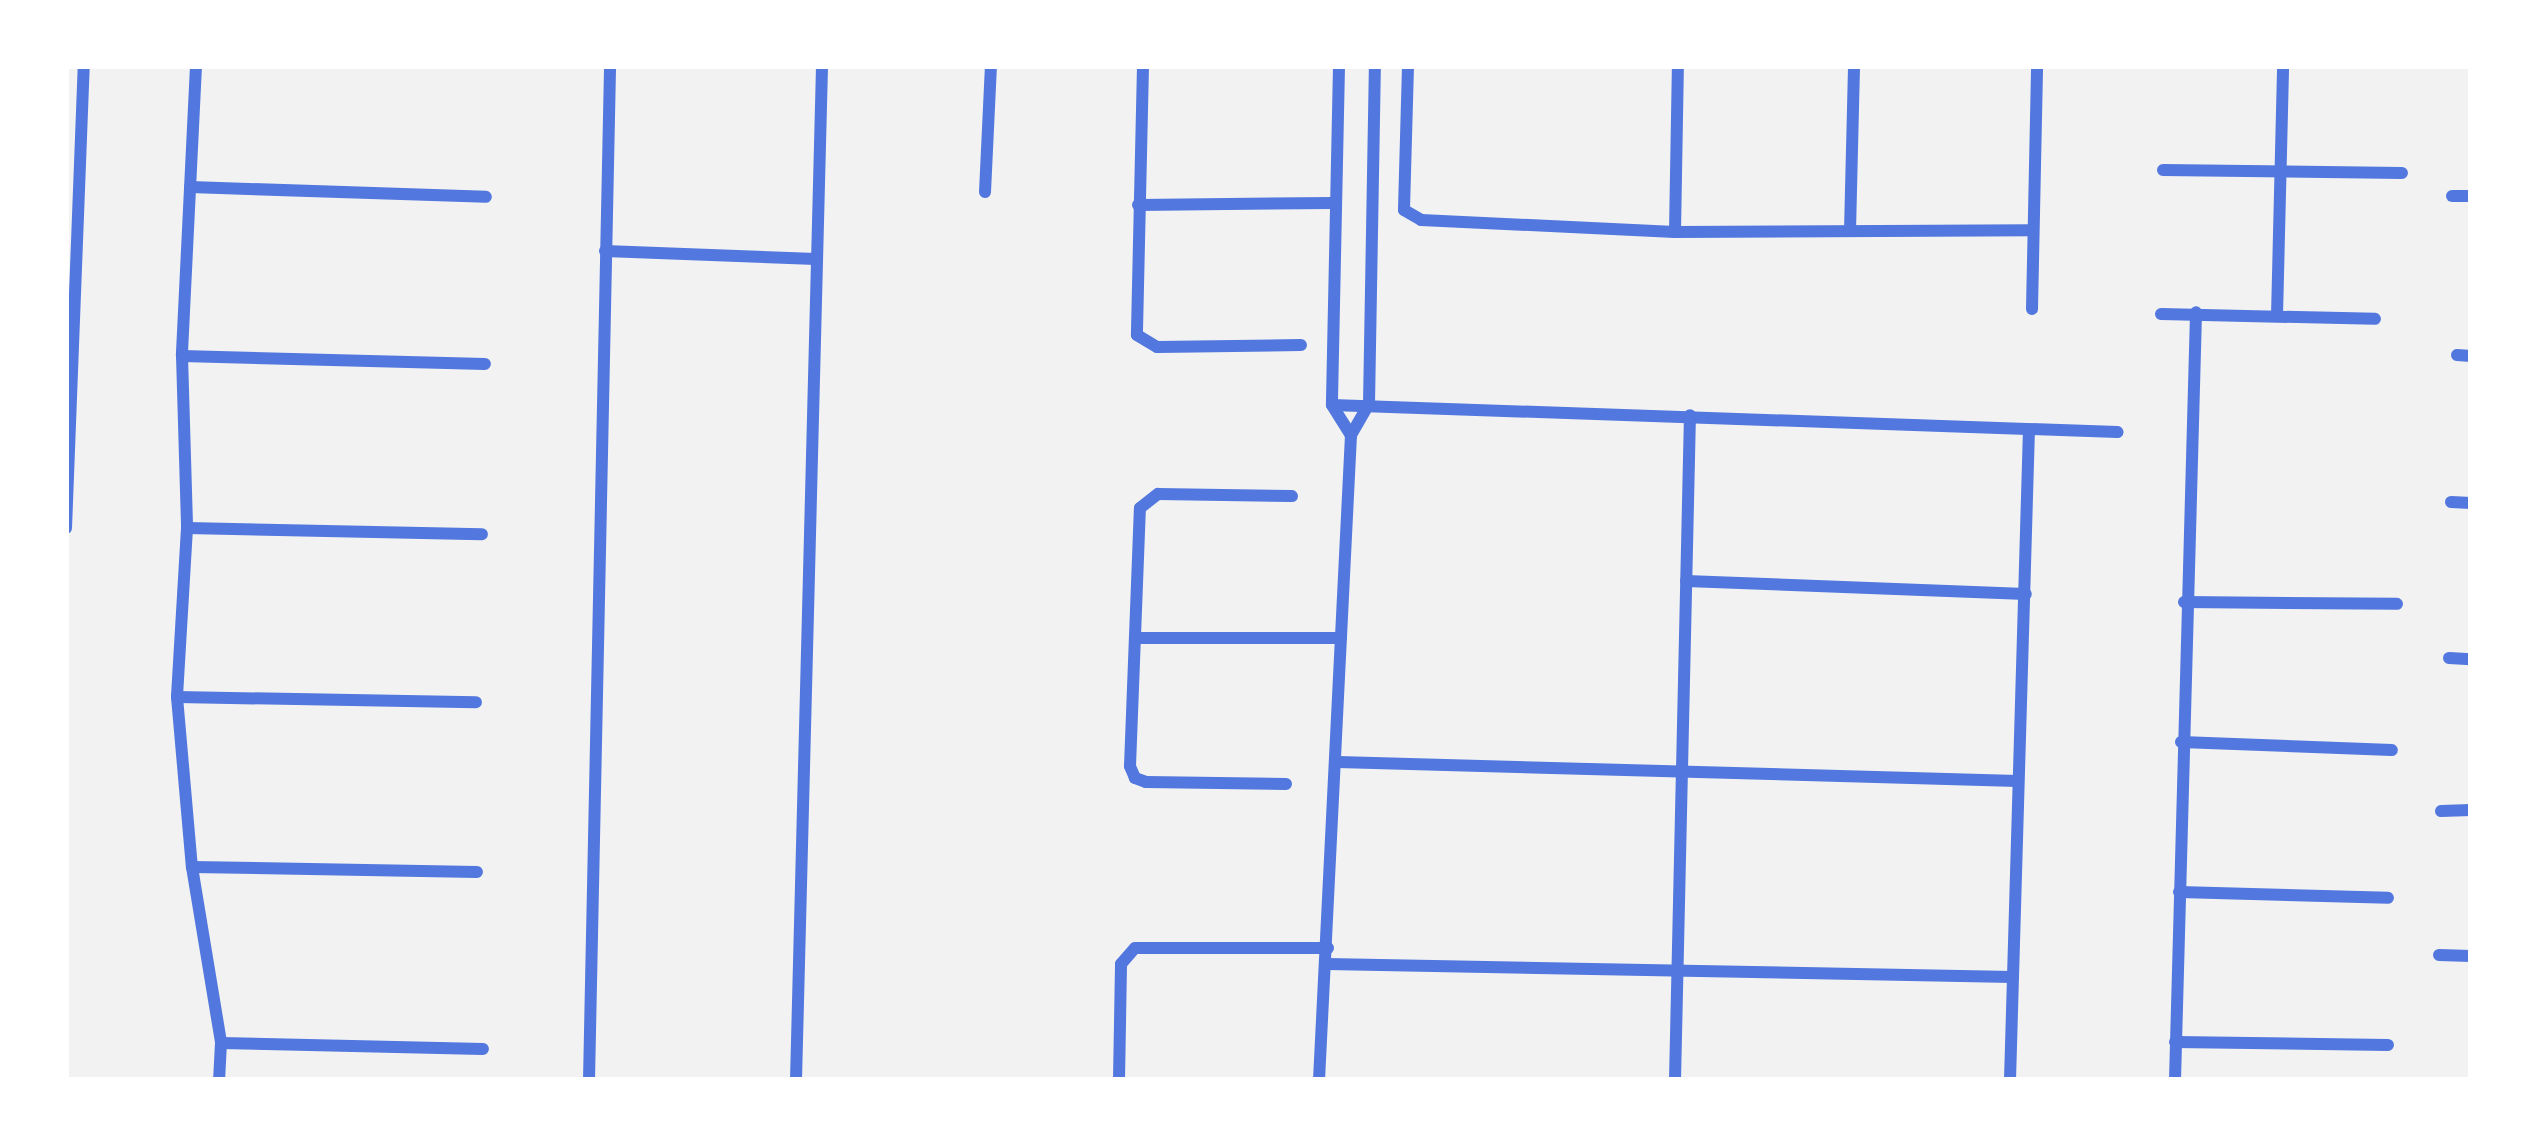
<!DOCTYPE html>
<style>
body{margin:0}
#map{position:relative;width:2537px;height:1146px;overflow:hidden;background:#f2f2f2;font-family:"PT Sans",sans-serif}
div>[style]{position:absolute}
.minor>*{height:12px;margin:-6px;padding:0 6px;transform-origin:6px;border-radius:6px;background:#5277de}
span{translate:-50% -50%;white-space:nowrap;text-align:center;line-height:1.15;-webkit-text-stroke:12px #fff;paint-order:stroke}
.frame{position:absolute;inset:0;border:69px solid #fff;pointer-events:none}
</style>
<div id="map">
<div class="minor">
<div style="left:196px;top:66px;width:290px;rotate:92.8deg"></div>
<div style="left:182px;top:356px;width:172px;rotate:88.3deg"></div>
<div style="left:187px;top:528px;width:169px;rotate:93.4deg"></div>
<div style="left:177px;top:697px;width:171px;rotate:85deg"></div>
<div style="left:192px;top:867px;width:178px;rotate:80.6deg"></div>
<div style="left:221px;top:1043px;width:37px;rotate:93deg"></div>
<div style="left:1143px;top:66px;width:269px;rotate:91.3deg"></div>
<div style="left:1137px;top:335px;width:23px;rotate:31deg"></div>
<div style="left:1157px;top:347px;width:144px;rotate:-0.8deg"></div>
<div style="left:1339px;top:66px;width:339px;rotate:91.2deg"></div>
<div style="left:1332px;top:405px;width:36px;rotate:58deg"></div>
<div style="left:1408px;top:66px;width:144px;rotate:91.6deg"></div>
<div style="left:1404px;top:210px;width:20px;rotate:30deg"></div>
<div style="left:1421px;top:220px;width:254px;rotate:2.7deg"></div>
<div style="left:1675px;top:232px;width:358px;rotate:-0.3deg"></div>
<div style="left:2163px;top:170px;width:239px;rotate:0.7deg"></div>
<div style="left:190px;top:187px;width:296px;rotate:1.9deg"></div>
<div style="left:985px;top:192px;width:126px;rotate:-87.3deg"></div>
<div style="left:2452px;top:196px;width:19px"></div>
<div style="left:1138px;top:205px;width:195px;rotate:-0.6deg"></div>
<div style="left:1850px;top:231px;width:165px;rotate:-88.6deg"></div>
<div style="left:1675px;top:232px;width:166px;rotate:-89deg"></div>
<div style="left:605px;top:251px;width:211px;rotate:2.2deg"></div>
<div style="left:2032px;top:309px;width:243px;rotate:-88.8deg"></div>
<div style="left:2161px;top:314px;width:214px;rotate:1.3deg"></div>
<div style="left:2277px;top:316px;width:250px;rotate:-88.6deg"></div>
<div style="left:2457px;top:355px;width:14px;rotate:4deg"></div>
<div style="left:182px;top:356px;width:303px;rotate:1.5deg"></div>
<div style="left:1332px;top:405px;width:786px;rotate:1.97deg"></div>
<div style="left:2451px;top:502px;width:20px;rotate:3deg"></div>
<div style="left:66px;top:528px;width:462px;rotate:-87.8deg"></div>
<div style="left:187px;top:528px;width:295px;rotate:1.2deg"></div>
<div style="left:1686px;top:581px;width:340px;rotate:2.2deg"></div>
<div style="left:2184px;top:602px;width:213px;rotate:0.5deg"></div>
<div style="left:1135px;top:638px;width:206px"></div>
<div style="left:2449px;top:658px;width:22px;rotate:3deg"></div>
<div style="left:177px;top:697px;width:299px;rotate:1deg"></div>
<div style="left:2181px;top:742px;width:211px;rotate:2.2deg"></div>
<div style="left:1338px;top:762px;width:680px;rotate:1.6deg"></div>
<div style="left:1286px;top:784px;width:140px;rotate:-179.2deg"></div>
<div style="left:1146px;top:782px;width:12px;rotate:-160deg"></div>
<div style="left:1135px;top:778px;width:13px;rotate:-113deg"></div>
<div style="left:1130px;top:766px;width:258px;rotate:-87.8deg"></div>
<div style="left:1140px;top:508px;width:23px;rotate:-38deg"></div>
<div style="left:1158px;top:494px;width:134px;rotate:0.9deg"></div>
<div style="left:2441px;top:811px;width:30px;rotate:-2deg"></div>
<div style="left:192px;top:867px;width:285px;rotate:1deg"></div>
<div style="left:2179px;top:892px;width:209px;rotate:1.6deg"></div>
<div style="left:2439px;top:955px;width:32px;rotate:2deg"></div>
<div style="left:1327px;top:964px;width:686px;rotate:1.09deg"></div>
<div style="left:2175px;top:1042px;width:213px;rotate:0.8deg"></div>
<div style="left:221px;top:1043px;width:262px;rotate:1.3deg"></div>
<div style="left:589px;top:1080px;width:1014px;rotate:-88.81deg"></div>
<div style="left:796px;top:1080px;width:1014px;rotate:-88.53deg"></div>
<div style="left:1119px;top:1080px;width:116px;rotate:-89deg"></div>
<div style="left:1121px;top:964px;width:21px;rotate:-49deg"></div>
<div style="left:1135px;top:948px;width:193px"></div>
<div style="left:1319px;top:1080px;width:646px;rotate:-87.16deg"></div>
<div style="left:1351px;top:435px;width:36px;rotate:-60deg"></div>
<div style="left:1369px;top:404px;width:338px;rotate:-89deg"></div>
<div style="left:1675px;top:1080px;width:665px;rotate:-88.71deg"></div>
<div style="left:2010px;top:1080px;width:651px;rotate:-88.33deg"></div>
<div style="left:2175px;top:1080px;width:768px;rotate:-88.43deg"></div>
</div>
<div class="frame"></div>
</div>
